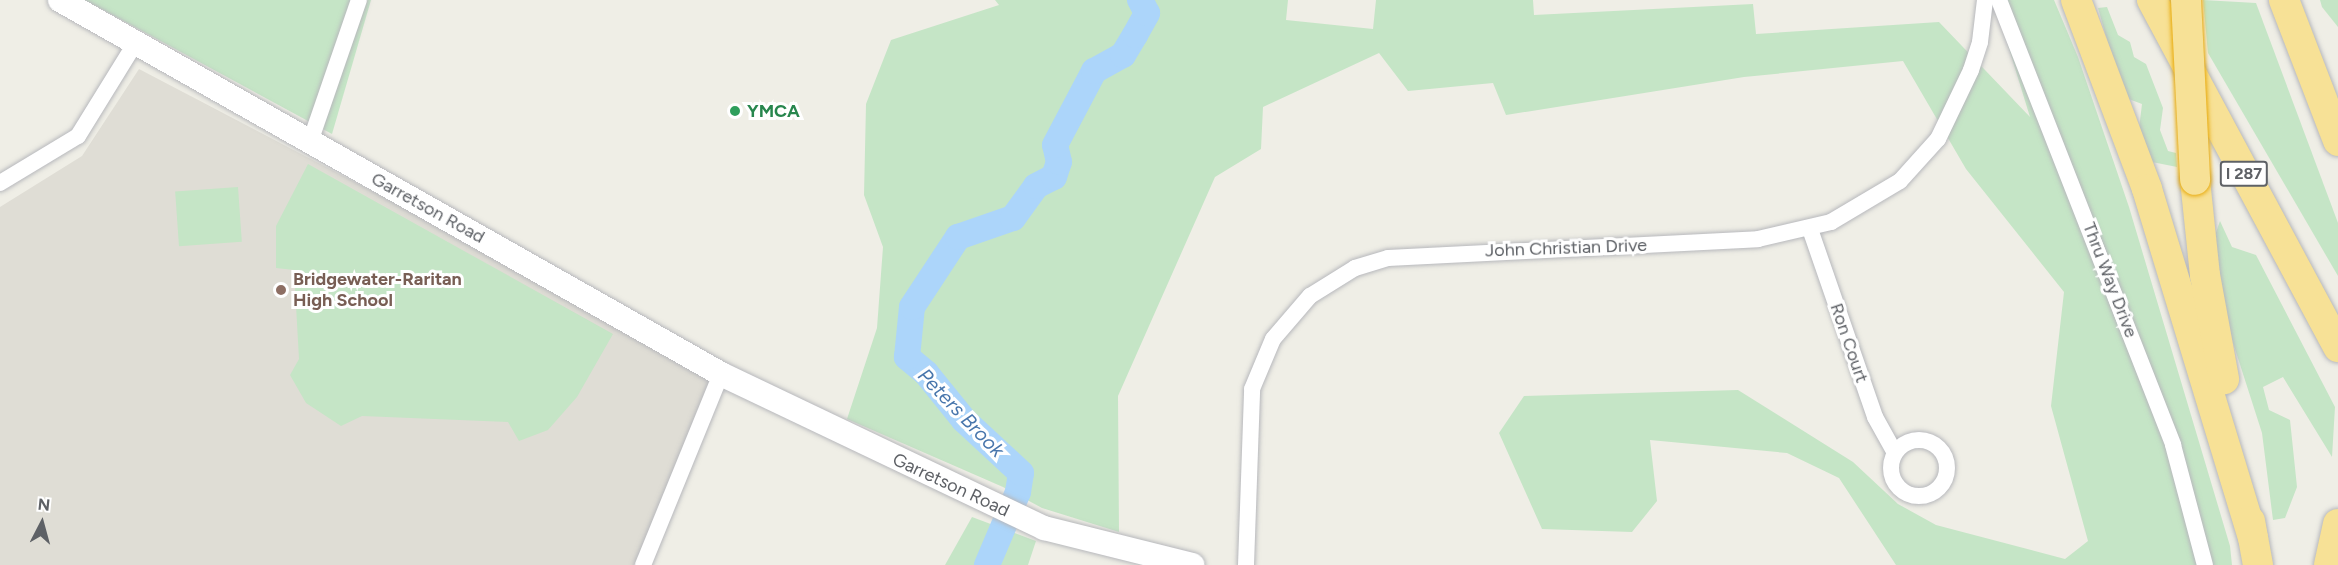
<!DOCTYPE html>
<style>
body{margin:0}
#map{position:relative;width:2338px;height:565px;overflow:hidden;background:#efeee6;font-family:Figtree,sans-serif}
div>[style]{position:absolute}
.education>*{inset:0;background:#dfddd5}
.green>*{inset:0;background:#c5e5c6;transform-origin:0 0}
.river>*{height:26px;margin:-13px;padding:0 13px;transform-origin:13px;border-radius:13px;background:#acd5fa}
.roads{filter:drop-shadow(0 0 2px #b7b8bc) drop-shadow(0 0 2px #b7b8bc)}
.street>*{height:16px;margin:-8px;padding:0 8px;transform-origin:8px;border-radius:8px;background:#fff}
.street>.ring{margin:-8px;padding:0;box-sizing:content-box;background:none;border:16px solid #fff;border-radius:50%}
.secondary>*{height:24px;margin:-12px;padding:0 12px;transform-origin:12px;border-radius:12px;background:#fff}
.highway>*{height:30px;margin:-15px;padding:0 15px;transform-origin:15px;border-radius:15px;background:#f7e196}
.bridges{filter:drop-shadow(0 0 2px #e8ab0e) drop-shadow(0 0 2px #e8ab0e)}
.highway-bridge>*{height:30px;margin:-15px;padding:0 15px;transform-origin:15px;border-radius:15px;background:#f7e196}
.dots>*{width:16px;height:16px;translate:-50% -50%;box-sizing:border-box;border:3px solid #fff;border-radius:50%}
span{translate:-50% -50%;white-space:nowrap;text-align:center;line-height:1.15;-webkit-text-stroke:6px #fff;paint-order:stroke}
.shield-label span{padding:2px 4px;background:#fff;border:2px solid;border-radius:4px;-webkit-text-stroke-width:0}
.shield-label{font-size:16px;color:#5e6166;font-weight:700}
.leisure-label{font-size:18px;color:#27864d;font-weight:700}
.left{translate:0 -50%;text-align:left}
.street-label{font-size:18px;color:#5e6166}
.education-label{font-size:18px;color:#785e54;font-weight:700}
.water-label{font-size:20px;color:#4876ac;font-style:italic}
.north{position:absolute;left:12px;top:493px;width:60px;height:60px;-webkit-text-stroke:4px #fff;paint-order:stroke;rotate:6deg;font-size:16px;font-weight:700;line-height:24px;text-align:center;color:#5e6166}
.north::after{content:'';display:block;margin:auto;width:21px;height:27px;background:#5e6166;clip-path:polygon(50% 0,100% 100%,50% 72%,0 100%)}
</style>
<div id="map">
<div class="education">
<div style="clip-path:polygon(139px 69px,721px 374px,650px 565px,0 565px,0 207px,82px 156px)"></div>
</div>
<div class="green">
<div style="clip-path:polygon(85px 0,371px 0,332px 134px)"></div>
<div style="clip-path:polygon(995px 0,1288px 0,1286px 20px,1373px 29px,1376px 0,1533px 0,1534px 15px,1753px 4px,1756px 34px,1939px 22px,2030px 117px,1994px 0,2054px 0,2078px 57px,2129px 207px,2230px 546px,2232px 565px,1896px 565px,1839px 478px,1787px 453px,1650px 440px,1657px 501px,1632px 532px,1542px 529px,1499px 433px,1524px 396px,1738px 390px,1853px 462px,1898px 504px,1936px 525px,2065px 559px,2088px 541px,2051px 406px,2064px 292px,1966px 169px,1903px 61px,1744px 77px,1506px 115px,1493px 83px,1408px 91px,1379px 53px,1263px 107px,1261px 149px,1215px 177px,1118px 396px,1119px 532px,1042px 508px,1003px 487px,847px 419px,877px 328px,883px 247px,864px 195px,866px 104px,891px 40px,999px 5px)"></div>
<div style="clip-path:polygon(2203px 0,2256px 3px,2338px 223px,2338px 276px,2208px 53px)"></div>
<div style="clip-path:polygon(2320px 0,2338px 0,2338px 27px,2322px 7px)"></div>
<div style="clip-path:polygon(2107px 7px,2118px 35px,2130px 42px,2134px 57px,2146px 64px,2163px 108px,2160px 130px,2168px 151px,2176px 153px,2177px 167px,2152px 162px,2139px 129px,2142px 104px,2126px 98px,2106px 36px,2098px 8px)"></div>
<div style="clip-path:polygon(308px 164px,613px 334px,577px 397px,548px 430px,519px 441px,508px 422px,362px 416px,341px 426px,306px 403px,290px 375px,299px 359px,294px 270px,276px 268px,276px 226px)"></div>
<div style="left:238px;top:187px;width:55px;height:63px;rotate:86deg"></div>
<div style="clip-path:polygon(2220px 221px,2232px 247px,2256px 255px,2335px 407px,2332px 457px,2283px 377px,2263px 387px,2269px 410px,2290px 420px,2297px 487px,2285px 518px,2273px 520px,2262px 433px,2227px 324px,2213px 241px)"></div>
<div style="clip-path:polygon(972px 517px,1036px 541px,1028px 565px,945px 565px)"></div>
</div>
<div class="river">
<div style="left:987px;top:565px;width:79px;rotate:-67deg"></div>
<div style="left:1018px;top:492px;width:19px;rotate:-81deg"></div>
<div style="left:1021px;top:473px;width:78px;rotate:-137.1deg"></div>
<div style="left:964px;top:420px;width:60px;rotate:-129deg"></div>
<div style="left:926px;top:373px;width:25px;rotate:-140deg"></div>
<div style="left:907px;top:357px;width:50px;rotate:-84.3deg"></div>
<div style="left:912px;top:307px;width:84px;rotate:-56.7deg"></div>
<div style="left:958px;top:237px;width:58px;rotate:-19.1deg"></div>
<div style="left:1013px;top:218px;width:39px;rotate:-54deg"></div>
<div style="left:1036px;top:186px;width:20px;rotate:-27deg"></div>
<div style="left:1054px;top:177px;width:16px;rotate:-72deg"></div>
<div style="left:1059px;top:162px;width:17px;rotate:-103deg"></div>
<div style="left:1055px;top:145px;width:84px;rotate:-62.2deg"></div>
<div style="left:1094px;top:71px;width:33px;rotate:-29deg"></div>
<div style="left:1123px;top:55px;width:23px;rotate:-59deg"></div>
<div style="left:1135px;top:35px;width:25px;rotate:-61deg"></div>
<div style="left:1147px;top:13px;width:15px;rotate:-118deg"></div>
</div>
<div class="roads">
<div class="street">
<div style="left:1999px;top:0;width:478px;rotate:68.6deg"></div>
<div style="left:2173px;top:445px;width:124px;rotate:75.1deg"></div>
<div style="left:310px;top:142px;width:150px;rotate:-71deg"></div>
<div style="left:0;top:183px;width:91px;rotate:-31.1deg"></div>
<div style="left:78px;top:136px;width:110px;rotate:-58.3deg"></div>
<div style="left:1810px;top:229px;width:199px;rotate:70.9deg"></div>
<div style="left:1875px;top:417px;width:41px;rotate:60.9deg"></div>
<div class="ring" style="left:1891px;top:440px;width:40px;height:40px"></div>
<div style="left:643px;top:565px;width:206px;rotate:-67.8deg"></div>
<div style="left:1246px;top:565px;width:176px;rotate:-88deg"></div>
<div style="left:1252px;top:389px;width:54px;rotate:-67.2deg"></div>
<div style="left:1273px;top:339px;width:57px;rotate:-49.3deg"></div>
<div style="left:1310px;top:296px;width:53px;rotate:-31.9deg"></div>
<div style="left:1355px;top:268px;width:34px;rotate:-17deg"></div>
<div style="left:1388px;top:258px;width:370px;rotate:-2.9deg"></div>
<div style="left:1758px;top:239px;width:75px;rotate:-13.1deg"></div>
<div style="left:1831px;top:222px;width:80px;rotate:-30.7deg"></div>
<div style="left:1900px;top:181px;width:57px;rotate:-47.9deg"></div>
<div style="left:1938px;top:139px;width:76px;rotate:-64.4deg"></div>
<div style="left:1971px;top:70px;width:29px;rotate:-72deg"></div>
<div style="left:1980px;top:42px;width:42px;rotate:-83.2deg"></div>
</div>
<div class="secondary">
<div style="left:60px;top:0;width:759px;rotate:29.5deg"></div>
<div style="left:721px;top:374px;width:358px;rotate:25.5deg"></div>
<div style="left:1044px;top:528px;width:153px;rotate:14deg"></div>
</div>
<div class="highway">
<div style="left:2076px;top:0;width:202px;rotate:69.4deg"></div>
<div style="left:2147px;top:189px;width:365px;rotate:73.1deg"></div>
<div style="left:2152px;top:0;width:394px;rotate:61.8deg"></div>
<div style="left:2284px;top:0;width:151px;rotate:69deg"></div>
<div style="left:2195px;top:180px;width:96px;rotate:84deg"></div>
<div style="left:2205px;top:275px;width:106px;rotate:79.6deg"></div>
<div style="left:2250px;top:521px;width:45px;rotate:79.7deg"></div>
<div style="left:2329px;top:565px;width:42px;rotate:-77.6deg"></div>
</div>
</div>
<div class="bridges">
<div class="highway-bridge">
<div style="left:2186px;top:0;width:180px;rotate:87.1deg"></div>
</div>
</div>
<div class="dots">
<div style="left:735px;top:111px;background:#2e9e5b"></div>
<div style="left:281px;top:290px;background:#8d6e63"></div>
</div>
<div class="shield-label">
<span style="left:2244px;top:174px">I 287</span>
</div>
<div class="leisure-label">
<span class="left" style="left:747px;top:111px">YMCA</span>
</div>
<div class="street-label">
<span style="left:428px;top:208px;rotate:29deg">Garretson Road</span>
<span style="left:1566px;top:248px;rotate:-2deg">John Christian Drive</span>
<span style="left:2110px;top:280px;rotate:69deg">Thru Way Drive</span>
<span style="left:1849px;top:343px;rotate:71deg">Ron Court</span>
<span style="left:951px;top:485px;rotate:25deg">Garretson Road</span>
</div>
<div class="education-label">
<span class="left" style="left:293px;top:290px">Bridgewater-Raritan<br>High School</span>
</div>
<div class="water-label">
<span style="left:961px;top:413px;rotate:46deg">Peters Brook</span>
</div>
<div class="north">N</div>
</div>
